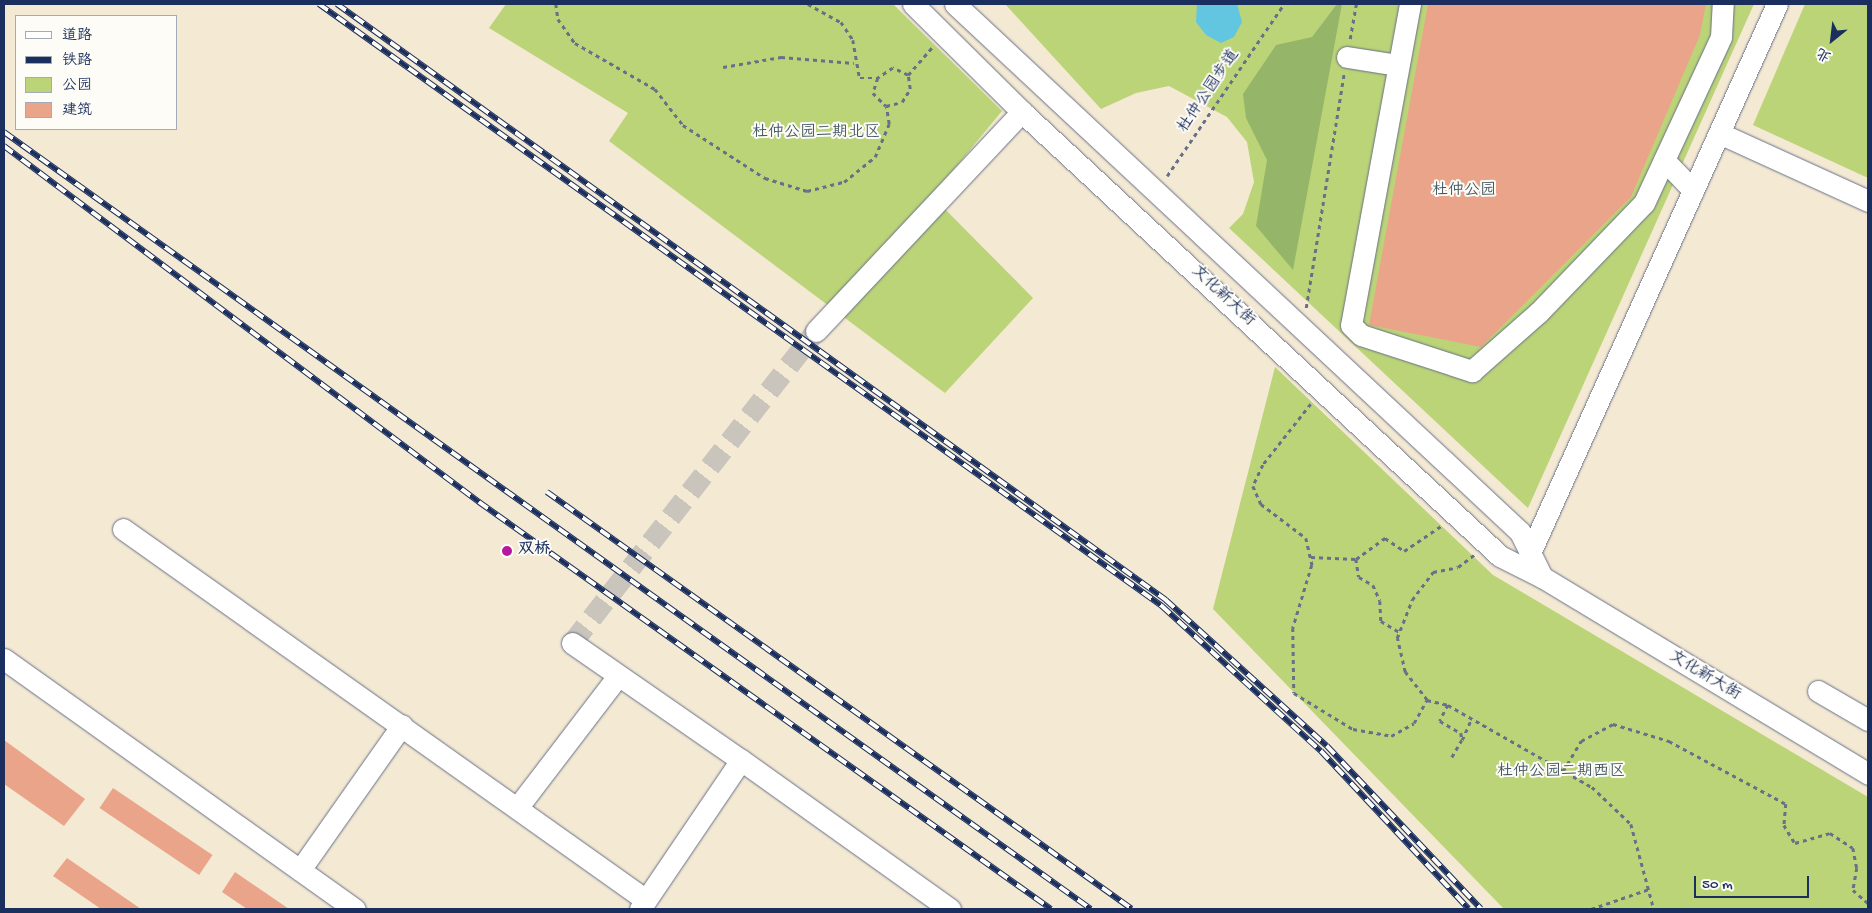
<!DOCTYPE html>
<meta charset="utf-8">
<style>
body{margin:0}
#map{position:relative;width:1872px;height:913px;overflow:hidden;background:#f4e9d3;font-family:"Gochi Hand","LXGW WenKai TC",sans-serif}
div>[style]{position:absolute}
.green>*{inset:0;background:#bcd478}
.forest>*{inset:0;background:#95b668}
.water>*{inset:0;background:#62c6e0}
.building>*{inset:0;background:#eaa489;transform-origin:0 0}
.minor-tunnel>*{height:21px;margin-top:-10.5px;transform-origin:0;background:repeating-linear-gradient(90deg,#c9c4bc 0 21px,transparent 0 32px)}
.path>*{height:2.5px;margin-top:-1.25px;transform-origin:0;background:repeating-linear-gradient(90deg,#677087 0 4px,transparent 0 8px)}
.roads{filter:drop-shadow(0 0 1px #677087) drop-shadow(0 0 1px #677087)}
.minor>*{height:21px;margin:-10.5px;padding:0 10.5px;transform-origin:10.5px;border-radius:10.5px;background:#fff}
.rail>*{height:5.5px;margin-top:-2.75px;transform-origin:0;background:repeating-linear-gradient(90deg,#fdfcf7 0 11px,#1b2f5e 0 22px);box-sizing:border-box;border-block:1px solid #1b2f5e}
.dots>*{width:14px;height:14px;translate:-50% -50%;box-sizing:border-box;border:2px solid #fdfcf7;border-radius:50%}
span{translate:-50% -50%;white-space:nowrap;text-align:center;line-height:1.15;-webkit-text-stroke:4px #fdfcf7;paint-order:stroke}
.street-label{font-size:16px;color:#1b2f5e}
.park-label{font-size:16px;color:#435864}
.poi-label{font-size:16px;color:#1b2f5e;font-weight:700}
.left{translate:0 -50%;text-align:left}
.frame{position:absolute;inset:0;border:5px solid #1b2f5e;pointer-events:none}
.legend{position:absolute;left:15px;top:15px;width:162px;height:115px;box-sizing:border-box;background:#fdfcf7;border:1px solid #a3aaba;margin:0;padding:6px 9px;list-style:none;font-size:15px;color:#1b2f5e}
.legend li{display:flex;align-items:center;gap:10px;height:25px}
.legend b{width:25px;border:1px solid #a3aaba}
.north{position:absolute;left:1807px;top:15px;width:50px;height:50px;-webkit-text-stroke:4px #fdfcf7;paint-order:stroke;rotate:209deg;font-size:14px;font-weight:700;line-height:20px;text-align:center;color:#1b2f5e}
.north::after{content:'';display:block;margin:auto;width:18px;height:22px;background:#1b2f5e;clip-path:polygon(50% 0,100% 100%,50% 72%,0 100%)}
.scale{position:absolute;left:1694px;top:876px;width:115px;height:22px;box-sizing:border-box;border:2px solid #1b2f5e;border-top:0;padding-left:6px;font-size:15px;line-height:18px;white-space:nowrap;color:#1b2f5e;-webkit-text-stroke:4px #fdfcf7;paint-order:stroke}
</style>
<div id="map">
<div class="green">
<div style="clip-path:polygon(506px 4px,893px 4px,1002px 111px,932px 196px,1033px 298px,945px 393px,609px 141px,628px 113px,489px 28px)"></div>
<div style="clip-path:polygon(1005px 4px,1754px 4px,1528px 508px,1229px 228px,1243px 214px,1254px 182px,1247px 142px,1227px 117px,1169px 86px,1136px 93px,1101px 109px)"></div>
<div style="clip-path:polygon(1805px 4px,1868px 4px,1868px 178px,1753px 125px)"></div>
<div style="clip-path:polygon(1275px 367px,1493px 575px,1868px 797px,1868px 909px,1504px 909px,1213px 609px)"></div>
</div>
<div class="forest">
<div style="clip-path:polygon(1337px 4px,1342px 4px,1293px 270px,1256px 226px,1267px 160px,1246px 118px,1243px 94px,1276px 45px,1312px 37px)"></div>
</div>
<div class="water">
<div style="clip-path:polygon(1197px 4px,1237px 4px,1242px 22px,1234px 37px,1221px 43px,1206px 35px,1196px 22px)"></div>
</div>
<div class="building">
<div style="clip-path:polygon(1428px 4px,1706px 4px,1700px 35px,1631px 197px,1481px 347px,1369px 325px)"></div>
<div style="clip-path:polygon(4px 740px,85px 799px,64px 826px,4px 784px)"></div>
<div style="left:113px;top:788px;width:120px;height:24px;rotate:34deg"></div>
<div style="clip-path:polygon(67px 858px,141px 909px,101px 909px,53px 876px)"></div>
<div style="clip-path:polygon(235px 872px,289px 909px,247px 909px,222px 892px)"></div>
</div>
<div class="minor-tunnel">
<div style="left:572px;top:643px;width:396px;rotate:-52deg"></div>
</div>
<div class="path">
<div style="left:556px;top:4px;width:15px;rotate:82deg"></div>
<div style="left:558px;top:19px;width:29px;rotate:55deg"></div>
<div style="left:575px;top:43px;width:92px;rotate:29.9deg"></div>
<div style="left:655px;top:89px;width:46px;rotate:52.1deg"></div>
<div style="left:683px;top:125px;width:98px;rotate:32.9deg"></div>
<div style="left:765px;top:178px;width:44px;rotate:17.2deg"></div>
<div style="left:807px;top:191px;width:38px;rotate:-14deg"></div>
<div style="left:844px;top:182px;width:40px;rotate:-39deg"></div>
<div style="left:875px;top:157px;width:36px;rotate:-67deg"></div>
<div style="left:889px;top:124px;width:18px;rotate:-99deg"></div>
<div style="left:808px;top:4px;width:38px;rotate:29deg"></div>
<div style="left:841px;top:22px;width:22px;rotate:56deg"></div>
<div style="left:853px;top:40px;width:39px;rotate:80deg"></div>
<div style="left:860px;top:78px;width:18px"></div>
<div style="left:1350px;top:39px;width:36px;rotate:-80deg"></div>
<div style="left:723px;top:67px;width:59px;rotate:-9.8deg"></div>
<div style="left:781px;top:57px;width:73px;rotate:4.7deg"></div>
<div style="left:908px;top:75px;width:17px;rotate:-155deg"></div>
<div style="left:893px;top:68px;width:18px;rotate:146deg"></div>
<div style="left:878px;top:78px;width:16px;rotate:108deg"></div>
<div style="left:873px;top:93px;width:18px;rotate:45deg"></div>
<div style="left:886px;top:106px;width:16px;rotate:-14deg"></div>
<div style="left:902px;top:102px;width:15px;rotate:-58deg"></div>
<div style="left:910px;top:89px;width:14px;rotate:-98deg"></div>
<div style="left:908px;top:75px;width:37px;rotate:-49deg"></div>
<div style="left:1167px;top:176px;width:208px;rotate:-55.8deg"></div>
<div style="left:1306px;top:308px;width:237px;rotate:-80.8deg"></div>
<div style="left:1311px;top:404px;width:78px;rotate:128.2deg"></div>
<div style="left:1263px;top:465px;width:23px;rotate:115deg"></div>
<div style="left:1253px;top:486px;width:20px;rotate:66deg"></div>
<div style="left:1261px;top:504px;width:56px;rotate:37.1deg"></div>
<div style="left:1306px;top:538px;width:28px;rotate:77deg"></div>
<div style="left:1312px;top:565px;width:66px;rotate:106.8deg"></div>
<div style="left:1293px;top:628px;width:65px;rotate:89.1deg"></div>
<div style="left:1294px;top:693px;width:69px;rotate:31.4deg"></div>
<div style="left:1353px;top:729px;width:39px;rotate:10deg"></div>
<div style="left:1391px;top:736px;width:26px;rotate:-29deg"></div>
<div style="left:1414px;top:723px;width:26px;rotate:-61deg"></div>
<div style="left:1427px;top:700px;width:22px;rotate:13deg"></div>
<div style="left:1448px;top:705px;width:166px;rotate:29.7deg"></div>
<div style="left:1592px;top:787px;width:54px;rotate:43.5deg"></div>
<div style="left:1631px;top:824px;width:88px;rotate:74.9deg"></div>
<div style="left:1311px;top:557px;width:45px;rotate:2.5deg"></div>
<div style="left:1356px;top:559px;width:36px;rotate:-36deg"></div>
<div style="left:1385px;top:538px;width:23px;rotate:34deg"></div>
<div style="left:1404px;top:551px;width:45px;rotate:-34deg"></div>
<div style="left:1356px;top:559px;width:18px;rotate:81deg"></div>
<div style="left:1359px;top:577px;width:16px;rotate:30deg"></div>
<div style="left:1373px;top:585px;width:17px;rotate:66deg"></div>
<div style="left:1380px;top:601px;width:20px;rotate:87deg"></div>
<div style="left:1381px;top:621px;width:21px;rotate:31deg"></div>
<div style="left:1427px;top:700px;width:36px;rotate:-128deg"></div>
<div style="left:1405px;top:672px;width:35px;rotate:-103deg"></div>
<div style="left:1397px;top:638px;width:41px;rotate:-68.5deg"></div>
<div style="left:1412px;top:600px;width:35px;rotate:-53deg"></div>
<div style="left:1433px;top:572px;width:25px;rotate:-11deg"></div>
<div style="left:1458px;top:567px;width:20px;rotate:-37deg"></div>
<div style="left:1448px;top:705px;width:18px;rotate:117deg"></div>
<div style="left:1440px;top:721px;width:24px;rotate:30deg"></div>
<div style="left:1461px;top:733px;width:7px;rotate:82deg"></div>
<div style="left:1462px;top:740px;width:22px;rotate:120deg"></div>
<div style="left:1462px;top:740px;width:24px;rotate:-66deg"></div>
<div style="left:1563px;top:771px;width:35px;rotate:-59deg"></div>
<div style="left:1581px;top:741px;width:36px;rotate:-28deg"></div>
<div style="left:1613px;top:724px;width:59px;rotate:16.9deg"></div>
<div style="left:1669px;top:741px;width:133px;rotate:28.3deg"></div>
<div style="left:1786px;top:804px;width:21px;rotate:95deg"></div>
<div style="left:1784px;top:825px;width:21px;rotate:59deg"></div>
<div style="left:1795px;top:843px;width:36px;rotate:-16deg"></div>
<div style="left:1830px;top:833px;width:27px;rotate:33deg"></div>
<div style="left:1853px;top:848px;width:20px;rotate:79deg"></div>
<div style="left:1857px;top:868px;width:22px;rotate:100deg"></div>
<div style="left:1853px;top:890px;width:20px;rotate:41deg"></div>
<div style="left:1591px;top:909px;width:61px;rotate:-19deg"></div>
</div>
<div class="roads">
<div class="minor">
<div style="left:913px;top:4px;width:153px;rotate:44.7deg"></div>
<div style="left:1022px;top:112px;width:652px;rotate:42.89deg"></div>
<div style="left:1500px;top:556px;width:47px;rotate:26.6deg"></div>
<div style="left:1542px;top:577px;width:381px;rotate:31.1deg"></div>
<div style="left:955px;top:4px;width:773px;rotate:43.06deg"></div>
<div style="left:1520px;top:532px;width:50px;rotate:63.9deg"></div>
<div style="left:1410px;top:4px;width:326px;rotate:100.4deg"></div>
<div style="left:1351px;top:325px;width:14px;rotate:45deg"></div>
<div style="left:1361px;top:335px;width:117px;rotate:18deg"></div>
<div style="left:1472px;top:371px;width:89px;rotate:-41.4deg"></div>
<div style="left:1539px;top:312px;width:151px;rotate:-46.1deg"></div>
<div style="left:1644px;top:203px;width:183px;rotate:-65.1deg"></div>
<div style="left:1721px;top:37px;width:33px;rotate:-87deg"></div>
<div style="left:1347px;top:57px;width:52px;rotate:8.9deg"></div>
<div style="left:1719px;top:133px;width:164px;rotate:24.5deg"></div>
<div style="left:1664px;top:160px;width:42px;rotate:46deg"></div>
<div style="left:816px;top:331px;width:301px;rotate:-46.8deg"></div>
<div style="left:123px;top:529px;width:641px;rotate:35.35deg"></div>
<div style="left:1530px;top:553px;width:602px;rotate:-65.78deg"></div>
<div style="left:572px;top:643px;width:206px;rotate:34.7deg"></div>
<div style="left:4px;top:659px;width:431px;rotate:35.5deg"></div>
<div style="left:1818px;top:691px;width:58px;rotate:30.1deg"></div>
<div style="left:517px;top:808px;width:166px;rotate:-52.6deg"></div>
<div style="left:300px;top:870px;width:177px;rotate:-54.9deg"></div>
<div style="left:640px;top:909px;width:180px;rotate:-55.9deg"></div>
<div style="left:741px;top:760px;width:257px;rotate:35.5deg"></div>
</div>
</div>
<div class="rail">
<div style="left:319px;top:4px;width:1036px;rotate:35.53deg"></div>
<div style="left:1162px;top:606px;width:215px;rotate:42.4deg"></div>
<div style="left:1321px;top:751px;width:216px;rotate:46.9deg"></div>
<div style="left:337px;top:4px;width:1021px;rotate:35.71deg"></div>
<div style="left:1166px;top:600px;width:217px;rotate:42.2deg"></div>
<div style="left:1327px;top:746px;width:224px;rotate:46.6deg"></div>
<div style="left:4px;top:132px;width:1336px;rotate:35.56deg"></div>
<div style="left:4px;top:146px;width:594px;rotate:36.85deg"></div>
<div style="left:479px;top:502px;width:702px;rotate:35.43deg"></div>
<div style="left:547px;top:492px;width:718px;rotate:35.48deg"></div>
</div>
<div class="dots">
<div style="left:507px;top:551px;background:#b5179e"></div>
</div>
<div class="street-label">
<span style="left:1210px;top:92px;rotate:-56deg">杜仲公园步道</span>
<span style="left:1222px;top:297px;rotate:43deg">文化新大街</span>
<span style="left:1704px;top:677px;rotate:31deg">文化新大街</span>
</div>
<div class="park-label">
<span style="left:816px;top:134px">杜仲公园二期北区</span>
<span style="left:1464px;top:192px">杜仲公园</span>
<span style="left:1561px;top:773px">杜仲公园二期西区</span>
</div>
<div class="poi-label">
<span class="left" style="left:518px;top:551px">双桥</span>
</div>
<div class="frame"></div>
<ul class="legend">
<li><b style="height:6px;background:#fff"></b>道路</li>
<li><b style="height:6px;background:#1b2f5e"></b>铁路</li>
<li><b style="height:14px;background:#bcd478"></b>公园</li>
<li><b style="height:14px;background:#eaa489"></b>建筑</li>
</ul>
<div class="north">北</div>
<div class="scale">50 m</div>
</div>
